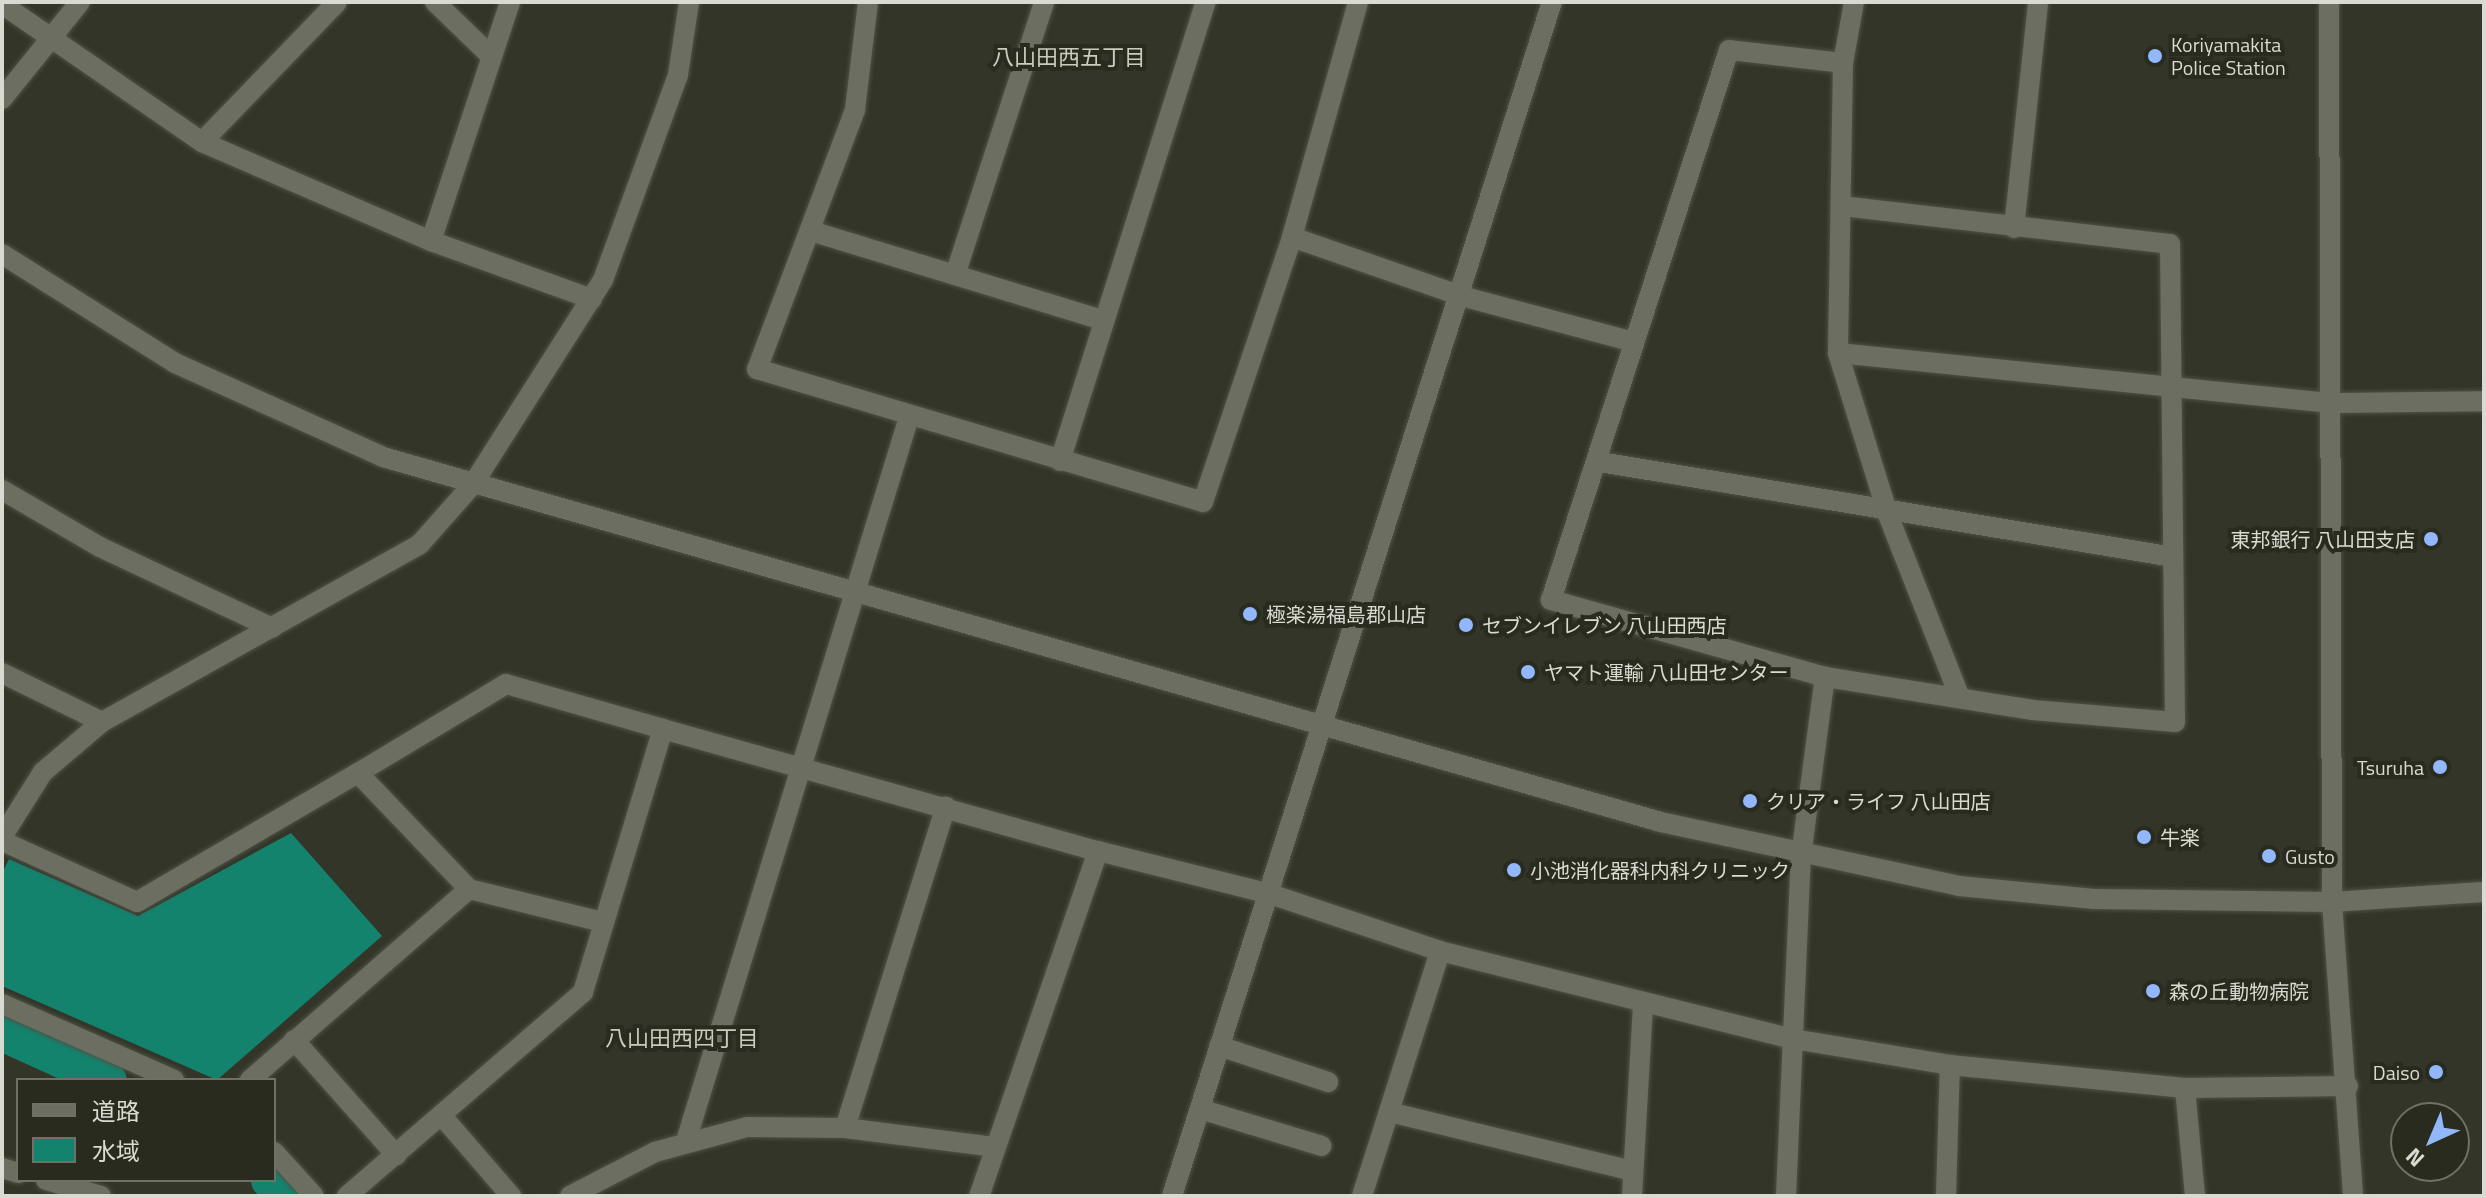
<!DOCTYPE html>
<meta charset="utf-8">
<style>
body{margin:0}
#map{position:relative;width:2486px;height:1198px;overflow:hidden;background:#323528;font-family:"Titillium Web","Noto Sans JP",sans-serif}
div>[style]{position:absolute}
.water>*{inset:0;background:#14836d}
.river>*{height:38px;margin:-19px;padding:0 19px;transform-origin:19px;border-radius:19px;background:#14836d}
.roads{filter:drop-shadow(0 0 2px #4f5146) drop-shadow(0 0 2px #4f5146)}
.minor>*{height:20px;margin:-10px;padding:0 10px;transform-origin:10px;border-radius:10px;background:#6b6e60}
.tertiary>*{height:20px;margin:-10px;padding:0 10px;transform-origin:10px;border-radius:10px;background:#6b6e60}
.dots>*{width:22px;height:22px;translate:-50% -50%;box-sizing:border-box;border:4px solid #282b1e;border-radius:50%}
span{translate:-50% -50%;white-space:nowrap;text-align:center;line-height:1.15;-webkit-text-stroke:8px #282b1e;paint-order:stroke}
.poi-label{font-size:20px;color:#d9dad2}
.left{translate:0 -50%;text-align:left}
.right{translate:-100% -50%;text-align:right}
.neighbourhood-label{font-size:22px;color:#c9ccbd}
.frame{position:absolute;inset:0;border:4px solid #d9dad2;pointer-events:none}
.legend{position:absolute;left:16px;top:1078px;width:260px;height:104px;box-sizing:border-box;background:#282b1e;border:2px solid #6f7166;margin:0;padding:10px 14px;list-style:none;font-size:24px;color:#d9dad2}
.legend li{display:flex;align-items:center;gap:16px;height:40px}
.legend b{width:40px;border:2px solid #6f7166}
.north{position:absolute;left:2390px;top:1102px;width:80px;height:80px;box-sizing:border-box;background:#282b1e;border:2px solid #6f7166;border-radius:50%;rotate:224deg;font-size:22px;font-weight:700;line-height:32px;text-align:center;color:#d9dad2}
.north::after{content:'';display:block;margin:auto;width:28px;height:36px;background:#92b7fd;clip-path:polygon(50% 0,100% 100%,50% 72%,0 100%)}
</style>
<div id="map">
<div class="water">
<div style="clip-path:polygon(291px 833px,382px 936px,217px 1080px,2px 986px,2px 873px,9px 859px,138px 916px)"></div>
</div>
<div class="river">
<div style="left:2px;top:1032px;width:116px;rotate:24.4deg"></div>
<div style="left:270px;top:1180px;width:26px;rotate:37deg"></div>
</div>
<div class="roads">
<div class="minor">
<div style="left:435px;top:2px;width:78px;rotate:44deg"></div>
<div style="left:868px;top:2px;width:109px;rotate:96.9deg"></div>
<div style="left:855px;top:110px;width:277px;rotate:110.7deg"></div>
<div style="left:757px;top:369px;width:465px;rotate:16.6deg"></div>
<div style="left:1203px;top:502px;width:280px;rotate:-71.4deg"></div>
<div style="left:1292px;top:237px;width:244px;rotate:-74.3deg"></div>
<div style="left:1854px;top:2px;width:62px;rotate:100.2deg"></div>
<div style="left:1843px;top:63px;width:290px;rotate:91deg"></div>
<div style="left:1838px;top:353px;width:170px;rotate:72.8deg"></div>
<div style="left:1888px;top:515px;width:193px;rotate:68.5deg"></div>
<div style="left:2px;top:4px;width:243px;rotate:34.6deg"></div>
<div style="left:202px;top:142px;width:249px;rotate:23.4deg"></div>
<div style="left:431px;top:241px;width:171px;rotate:19.8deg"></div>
<div style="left:2px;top:99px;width:124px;rotate:-51.2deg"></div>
<div style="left:202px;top:142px;width:194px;rotate:-46deg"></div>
<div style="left:1842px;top:206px;width:330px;rotate:6.6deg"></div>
<div style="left:2170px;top:244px;width:478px;rotate:89.4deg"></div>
<div style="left:2175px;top:722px;width:143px;rotate:-175.2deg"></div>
<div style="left:2033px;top:710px;width:211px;rotate:-171deg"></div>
<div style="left:1825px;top:677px;width:285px;rotate:-164.3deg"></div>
<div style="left:1551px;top:600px;width:578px;rotate:-72.07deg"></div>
<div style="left:1729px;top:50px;width:115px;rotate:6.5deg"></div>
<div style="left:2014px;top:228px;width:227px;rotate:-83.9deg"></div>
<div style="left:811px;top:231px;width:304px;rotate:17deg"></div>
<div style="left:1292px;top:237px;width:179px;rotate:19.2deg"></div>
<div style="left:1461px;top:296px;width:179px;rotate:14.9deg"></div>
<div style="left:431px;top:241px;width:252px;rotate:-71.7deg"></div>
<div style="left:955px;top:275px;width:287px;rotate:-71.9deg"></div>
<div style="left:1838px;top:353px;width:496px;rotate:5.8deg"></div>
<div style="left:2331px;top:403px;width:153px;rotate:-0.7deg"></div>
<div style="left:1060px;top:461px;width:482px;rotate:-72.4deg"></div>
<div style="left:1600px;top:462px;width:581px;rotate:9.41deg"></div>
<div style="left:2px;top:490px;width:113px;rotate:30.2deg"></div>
<div style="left:100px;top:547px;width:190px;rotate:25.2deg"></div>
<div style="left:2px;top:673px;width:111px;rotate:26.1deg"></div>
<div style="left:358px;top:773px;width:173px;rotate:-31deg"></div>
<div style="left:506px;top:684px;width:163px;rotate:16deg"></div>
<div style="left:2px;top:837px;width:77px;rotate:-57.8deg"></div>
<div style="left:43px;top:772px;width:77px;rotate:-40.3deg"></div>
<div style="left:102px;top:722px;width:364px;rotate:-29.2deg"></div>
<div style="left:420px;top:544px;width:80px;rotate:-48.5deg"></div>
<div style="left:473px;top:484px;width:242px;rotate:-57.5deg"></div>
<div style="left:603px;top:280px;width:218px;rotate:-69.9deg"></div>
<div style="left:678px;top:75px;width:74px;rotate:-81.4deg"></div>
<div style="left:2px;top:841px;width:148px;rotate:24.3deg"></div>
<div style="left:137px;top:902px;width:256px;rotate:-30.3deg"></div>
<div style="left:358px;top:773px;width:161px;rotate:46.3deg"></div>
<div style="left:469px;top:889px;width:137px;rotate:13.9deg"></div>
<div style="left:1098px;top:851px;width:174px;rotate:14deg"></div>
<div style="left:1267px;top:893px;width:182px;rotate:18.5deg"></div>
<div style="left:1440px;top:951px;width:364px;rotate:14deg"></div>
<div style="left:1793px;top:1039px;width:159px;rotate:9.4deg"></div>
<div style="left:1950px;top:1065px;width:236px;rotate:5.6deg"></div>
<div style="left:2185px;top:1088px;width:163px;rotate:-0.7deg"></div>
<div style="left:2px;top:1004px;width:188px;rotate:23.8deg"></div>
<div style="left:294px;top:1040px;width:154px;rotate:48.4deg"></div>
<div style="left:1219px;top:1046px;width:115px;rotate:18.3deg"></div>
<div style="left:250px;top:1080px;width:291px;rotate:-41.1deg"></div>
<div style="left:2185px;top:1088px;width:108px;rotate:84.7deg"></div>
<div style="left:1200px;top:1109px;width:127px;rotate:16.9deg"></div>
<div style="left:1389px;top:1112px;width:251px;rotate:13.6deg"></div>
<div style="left:442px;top:1116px;width:106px;rotate:49.2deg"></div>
<div style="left:845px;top:1128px;width:337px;rotate:-72.6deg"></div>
<div style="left:686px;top:1141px;width:758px;rotate:-72.88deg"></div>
<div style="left:274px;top:1152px;width:59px;rotate:47.7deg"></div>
<div style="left:347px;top:1196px;width:312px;rotate:-40.8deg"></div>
<div style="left:583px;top:992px;width:275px;rotate:-73.1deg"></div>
<div style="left:663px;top:729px;width:452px;rotate:15.7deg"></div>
<div style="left:1098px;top:851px;width:365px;rotate:109deg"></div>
<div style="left:570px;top:1196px;width:96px;rotate:-27.4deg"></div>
<div style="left:655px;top:1152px;width:95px;rotate:-15.2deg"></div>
<div style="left:747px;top:1127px;width:98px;rotate:0.6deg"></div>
<div style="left:845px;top:1128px;width:152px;rotate:7.2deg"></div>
<div style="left:1362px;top:1196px;width:257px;rotate:-72.3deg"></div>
<div style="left:1632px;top:1196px;width:193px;rotate:-86.7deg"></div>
<div style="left:1786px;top:1196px;width:340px;rotate:-87.5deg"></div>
<div style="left:1801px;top:856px;width:181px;rotate:-82.4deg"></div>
<div style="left:1946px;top:1196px;width:131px;rotate:-88.3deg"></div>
</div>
<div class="tertiary">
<div style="left:2329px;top:2px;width:900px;rotate:89.81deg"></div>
<div style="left:2332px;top:902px;width:295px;rotate:85.9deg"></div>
<div style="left:2px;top:254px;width:204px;rotate:32.2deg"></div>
<div style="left:175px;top:363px;width:228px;rotate:24.3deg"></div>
<div style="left:383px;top:457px;width:1329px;rotate:15.94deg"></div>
<div style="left:1661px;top:822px;width:305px;rotate:12.1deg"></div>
<div style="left:1959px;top:886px;width:136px;rotate:5.5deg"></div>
<div style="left:2094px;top:899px;width:238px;rotate:0.7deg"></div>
<div style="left:2332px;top:902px;width:152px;rotate:-3.8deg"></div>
<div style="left:2px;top:1168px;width:17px;rotate:17deg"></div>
<div style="left:46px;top:1180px;width:57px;rotate:16.2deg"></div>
<div style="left:1172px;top:1196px;width:1253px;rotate:-72.35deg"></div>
</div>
</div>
<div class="dots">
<div style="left:2155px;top:56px;background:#92b7fd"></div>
<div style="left:2431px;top:539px;background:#92b7fd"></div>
<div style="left:1250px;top:614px;background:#92b7fd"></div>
<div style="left:1466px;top:625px;background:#92b7fd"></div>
<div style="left:1528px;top:672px;background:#92b7fd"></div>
<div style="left:2440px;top:767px;background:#92b7fd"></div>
<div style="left:1750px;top:801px;background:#92b7fd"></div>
<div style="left:2144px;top:837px;background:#92b7fd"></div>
<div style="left:2269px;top:856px;background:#92b7fd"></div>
<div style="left:1514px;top:870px;background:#92b7fd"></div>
<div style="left:2153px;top:991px;background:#92b7fd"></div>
<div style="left:2436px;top:1072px;background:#92b7fd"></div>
</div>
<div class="poi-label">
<span class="left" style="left:2171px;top:56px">Koriyamakita<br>Police Station</span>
<span class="right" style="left:2415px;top:539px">東邦銀行 八山田支店</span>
<span class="left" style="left:1266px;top:614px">極楽湯福島郡山店</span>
<span class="left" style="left:1482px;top:625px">セブンイレブン 八山田西店</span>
<span class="left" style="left:1544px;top:672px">ヤマト運輸 八山田センター</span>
<span class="right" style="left:2424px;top:767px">Tsuruha</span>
<span class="left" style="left:1766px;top:801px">クリア・ライフ 八山田店</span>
<span class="left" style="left:2160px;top:837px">牛楽</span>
<span class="left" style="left:2285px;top:856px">Gusto</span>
<span class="left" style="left:1530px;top:870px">小池消化器科内科クリニック</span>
<span class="left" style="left:2169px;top:991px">森の丘動物病院</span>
<span class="right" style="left:2420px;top:1072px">Daiso</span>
</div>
<div class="neighbourhood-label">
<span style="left:1069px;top:58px">八山田西五丁目</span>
<span style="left:682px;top:1039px">八山田西四丁目</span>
</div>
<div class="frame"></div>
<ul class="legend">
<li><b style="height:10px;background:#6b6e60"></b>道路</li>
<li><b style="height:22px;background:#14836d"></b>水域</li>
</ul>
<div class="north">N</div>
</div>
